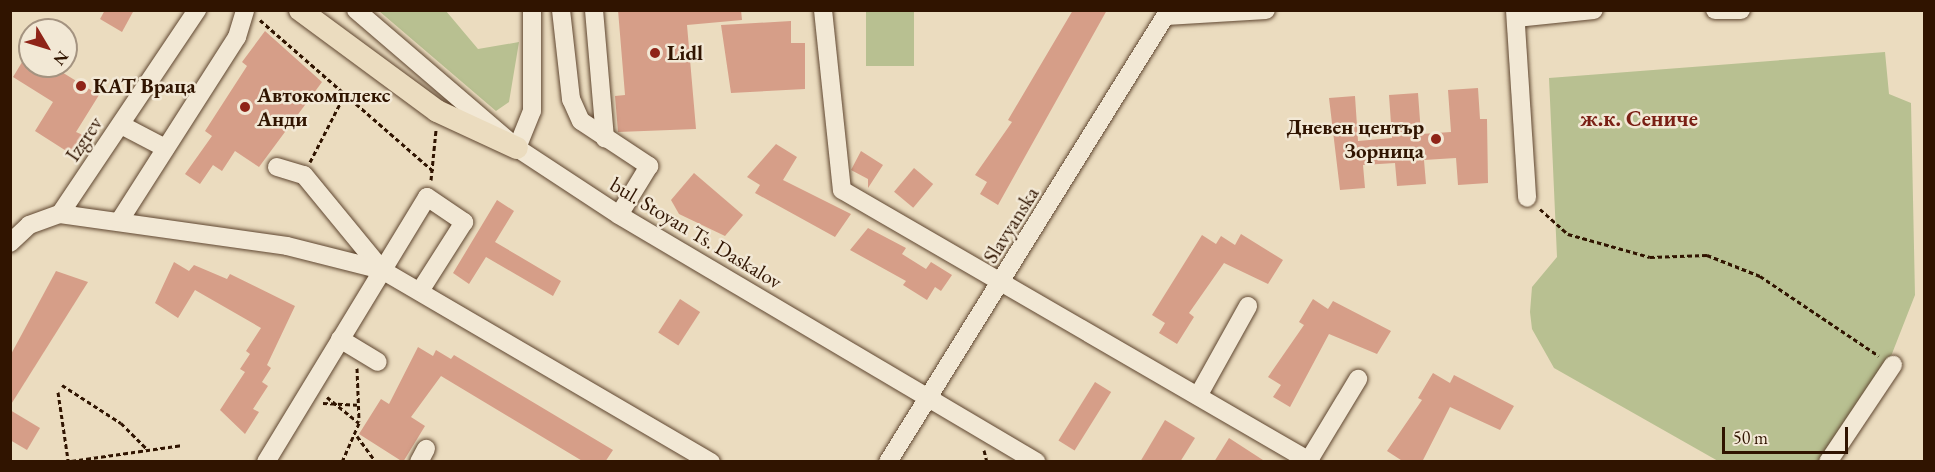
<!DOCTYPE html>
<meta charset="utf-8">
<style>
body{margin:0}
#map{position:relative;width:1935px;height:472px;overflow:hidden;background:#ebdcbf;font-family:"EB Garamond",serif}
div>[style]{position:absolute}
.green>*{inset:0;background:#b8c091;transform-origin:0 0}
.building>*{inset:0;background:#d69e88;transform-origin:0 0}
.path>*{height:3px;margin-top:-1.5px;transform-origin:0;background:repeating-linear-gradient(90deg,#301400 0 4.5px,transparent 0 7.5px)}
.roads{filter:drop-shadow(0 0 2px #5f4630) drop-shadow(0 0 2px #5f4630)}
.minor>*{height:18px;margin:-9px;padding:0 9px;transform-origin:9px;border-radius:9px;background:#f2e8d5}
.major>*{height:22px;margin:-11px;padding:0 11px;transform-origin:11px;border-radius:11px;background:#ebdcbf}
.dots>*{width:16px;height:16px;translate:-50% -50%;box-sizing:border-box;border:3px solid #f2e8d5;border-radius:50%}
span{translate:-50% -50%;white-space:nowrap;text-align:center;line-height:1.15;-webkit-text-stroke:5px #f2e8d5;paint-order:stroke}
.poi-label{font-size:21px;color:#301400;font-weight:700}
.left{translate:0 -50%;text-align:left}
.right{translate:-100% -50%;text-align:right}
.street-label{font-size:21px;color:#301400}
.neighbourhood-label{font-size:22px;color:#7a1f14;font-weight:700}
.frame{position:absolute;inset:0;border:12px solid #301400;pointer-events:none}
.north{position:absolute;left:18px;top:18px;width:60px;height:60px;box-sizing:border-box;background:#f2e8d5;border:2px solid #a49380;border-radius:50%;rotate:128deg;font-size:16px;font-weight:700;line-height:24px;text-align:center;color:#301400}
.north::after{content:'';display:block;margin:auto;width:21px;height:27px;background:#8f2418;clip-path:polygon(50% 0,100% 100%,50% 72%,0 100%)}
.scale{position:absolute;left:1722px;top:427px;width:126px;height:27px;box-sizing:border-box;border:3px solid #301400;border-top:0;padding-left:8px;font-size:18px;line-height:21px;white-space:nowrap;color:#301400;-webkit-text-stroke:4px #f2e8d5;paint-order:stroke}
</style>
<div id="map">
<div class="green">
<div style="clip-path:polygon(379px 11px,446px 11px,478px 49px,519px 42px,509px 102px,496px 111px)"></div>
<div style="left:866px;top:11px;width:48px;height:55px"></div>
<div style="clip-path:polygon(1885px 52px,1889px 94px,1911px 103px,1915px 295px,1886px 369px,1822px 461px,1718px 461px,1554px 368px,1532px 329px,1530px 312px,1532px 287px,1557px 257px,1549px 78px)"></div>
</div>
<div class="building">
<div style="clip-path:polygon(105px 10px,134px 10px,122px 32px,100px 19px)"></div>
<div style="clip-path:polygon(618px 10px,741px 10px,742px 20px,687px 25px,696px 129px,618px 132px,615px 96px,625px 95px)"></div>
<div style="clip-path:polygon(1073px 10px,1107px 10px,998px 205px,980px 194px,987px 182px,975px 175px,1012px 122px,1008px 120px)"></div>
<div style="clip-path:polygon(791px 21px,791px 43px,805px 43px,805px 89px,731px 93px,721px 25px)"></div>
<div style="clip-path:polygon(265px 31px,322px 82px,259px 167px,235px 151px,222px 171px,213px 165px,200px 184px,185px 174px,212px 136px,205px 131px,247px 66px,242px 62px)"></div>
<div style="clip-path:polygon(30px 49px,30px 66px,52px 66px,99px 95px,76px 132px,83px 135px,71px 154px,35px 131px,53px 102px,13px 77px)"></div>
<div style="clip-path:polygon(1478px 88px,1480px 119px,1487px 119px,1488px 183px,1458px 185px,1456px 158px,1424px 160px,1426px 184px,1397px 186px,1395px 163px,1363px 165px,1365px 188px,1340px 190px,1329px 98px,1355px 96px,1358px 141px,1392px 138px,1389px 95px,1418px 93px,1421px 134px,1451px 132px,1448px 90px)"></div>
<div style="clip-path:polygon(776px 144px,797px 157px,783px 180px,851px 214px,835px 237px,755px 193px,760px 185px,747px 177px)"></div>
<div style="clip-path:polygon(861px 151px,883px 165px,868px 188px,868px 179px,851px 170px)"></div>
<div style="left:914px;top:168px;width:25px;height:31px;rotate:40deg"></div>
<div style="clip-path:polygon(694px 173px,743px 215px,725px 236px,679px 214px,671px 200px)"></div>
<div style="clip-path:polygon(497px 200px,514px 211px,495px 242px,561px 281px,553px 296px,486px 257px,469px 284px,453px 273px)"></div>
<div style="clip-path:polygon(868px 228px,906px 248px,902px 254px,926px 269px,931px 262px,952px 275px,941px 291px,935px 287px,927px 300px,903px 285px,906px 281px,850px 250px)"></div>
<div style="clip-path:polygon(1241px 234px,1283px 260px,1268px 284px,1224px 263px,1189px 313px,1194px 317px,1177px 344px,1159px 333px,1165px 323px,1152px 315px,1202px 235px,1216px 244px,1221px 236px,1235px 245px)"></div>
<div style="clip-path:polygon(174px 262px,189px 271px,194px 265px,227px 279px,230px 274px,295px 306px,267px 365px,271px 368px,262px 382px,268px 386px,253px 409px,259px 412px,245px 434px,220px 410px,245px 372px,240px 369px,250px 354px,246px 351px,261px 328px,195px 290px,178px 318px,155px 303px)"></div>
<div style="clip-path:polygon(56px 271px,88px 282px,10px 406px,10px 356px)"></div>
<div style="left:680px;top:299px;width:24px;height:40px;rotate:33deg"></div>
<div style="clip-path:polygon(1313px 299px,1328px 309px,1333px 301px,1391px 331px,1377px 354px,1329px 334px,1290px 407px,1273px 397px,1281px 385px,1268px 377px,1304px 325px,1299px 322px)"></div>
<div style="clip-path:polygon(418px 347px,433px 356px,436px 350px,451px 359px,454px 355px,613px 450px,605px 462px,584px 462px,441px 376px,411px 417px,425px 426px,403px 462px,359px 434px,381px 399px,389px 404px)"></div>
<div style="clip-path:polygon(1433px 373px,1450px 383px,1454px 375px,1514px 406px,1500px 430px,1450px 407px,1422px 462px,1404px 462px,1387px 451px,1422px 400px,1418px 398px)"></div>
<div style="left:1095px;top:382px;width:19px;height:69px;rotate:32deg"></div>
<div style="clip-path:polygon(10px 410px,40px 428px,27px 450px,10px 440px)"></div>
<div style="clip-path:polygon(1165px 420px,1195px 438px,1180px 462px,1140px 462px)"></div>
<div style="clip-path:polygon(1229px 438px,1266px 462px,1214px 462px)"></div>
</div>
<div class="path">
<div style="left:260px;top:20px;width:230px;rotate:41.1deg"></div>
<div style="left:310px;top:162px;width:76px;rotate:-62.8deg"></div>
<div style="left:431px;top:180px;width:50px;rotate:-84.3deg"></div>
<div style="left:1540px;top:209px;width:38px;rotate:42deg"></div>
<div style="left:1568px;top:234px;width:85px;rotate:15.7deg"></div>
<div style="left:1650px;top:257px;width:57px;rotate:-2deg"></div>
<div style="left:1707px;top:255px;width:57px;rotate:21.6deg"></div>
<div style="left:1760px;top:276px;width:143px;rotate:33.9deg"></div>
<div style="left:357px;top:368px;width:53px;rotate:87.8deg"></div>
<div style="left:62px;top:385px;width:70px;rotate:32.8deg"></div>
<div style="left:121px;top:423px;width:38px;rotate:45deg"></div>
<div style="left:58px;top:392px;width:69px;rotate:81.6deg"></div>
<div style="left:327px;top:397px;width:41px;rotate:39.1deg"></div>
<div style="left:359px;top:423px;width:43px;rotate:113.6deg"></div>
<div style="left:323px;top:403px;width:34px;rotate:3deg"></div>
<div style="left:357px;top:436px;width:32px;rotate:54deg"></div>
<div style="left:984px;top:450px;width:12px;rotate:76deg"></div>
<div style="left:64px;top:462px;width:120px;rotate:-8.1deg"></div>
</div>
<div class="roads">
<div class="minor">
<div style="left:356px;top:10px;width:212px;rotate:40.6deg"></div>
<div style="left:517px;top:148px;width:122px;rotate:33.3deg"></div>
<div style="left:619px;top:215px;width:485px;rotate:30.6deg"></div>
<div style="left:561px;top:10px;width:90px;rotate:83.6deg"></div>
<div style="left:571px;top:99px;width:24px;rotate:66deg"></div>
<div style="left:581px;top:121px;width:82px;rotate:33.5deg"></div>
<div style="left:649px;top:166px;width:57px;rotate:121.5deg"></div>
<div style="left:594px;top:10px;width:129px;rotate:85.1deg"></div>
<div style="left:823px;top:10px;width:181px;rotate:84deg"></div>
<div style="left:842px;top:190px;width:542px;rotate:30.11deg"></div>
<div style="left:1515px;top:10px;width:188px;rotate:86.3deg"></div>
<div style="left:1715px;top:10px;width:26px"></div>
<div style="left:1166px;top:16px;width:100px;rotate:-3.4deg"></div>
<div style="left:1516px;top:18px;width:78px;rotate:-5.9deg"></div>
<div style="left:121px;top:125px;width:50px;rotate:27.6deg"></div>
<div style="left:517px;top:148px;width:40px;rotate:-68deg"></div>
<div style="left:532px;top:111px;width:101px;rotate:-90deg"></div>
<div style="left:277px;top:167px;width:28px;rotate:17deg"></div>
<div style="left:304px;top:175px;width:123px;rotate:50.6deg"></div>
<div style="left:60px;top:214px;width:229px;rotate:8deg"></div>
<div style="left:287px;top:246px;width:98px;rotate:14.2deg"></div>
<div style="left:382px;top:270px;width:381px;rotate:30.3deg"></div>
<div style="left:120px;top:220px;width:217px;rotate:-57.4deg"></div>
<div style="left:237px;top:37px;width:28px;rotate:-73deg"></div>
<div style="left:10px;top:243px;width:26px;rotate:-43deg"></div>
<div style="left:29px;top:225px;width:33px;rotate:-20deg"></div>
<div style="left:60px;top:214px;width:246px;rotate:-56.1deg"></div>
<div style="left:340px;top:339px;width:44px;rotate:31.2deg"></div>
<div style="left:1198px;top:396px;width:103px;rotate:-60.9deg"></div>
<div style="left:1309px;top:460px;width:95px;rotate:-58.8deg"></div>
<div style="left:266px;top:462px;width:310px;rotate:-58.7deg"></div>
<div style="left:427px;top:197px;width:45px;rotate:34deg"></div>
<div style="left:464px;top:222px;width:82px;rotate:122.5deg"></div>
<div style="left:419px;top:462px;width:15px;rotate:-62deg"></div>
<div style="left:888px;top:462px;width:532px;rotate:-58.13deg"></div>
<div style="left:1828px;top:462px;width:117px;rotate:-56.2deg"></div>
</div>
<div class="major">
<div style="left:300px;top:10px;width:170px;rotate:36.4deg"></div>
<div style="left:437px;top:111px;width:88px;rotate:24.8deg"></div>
</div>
</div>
<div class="dots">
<div style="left:655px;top:53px;background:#8f2418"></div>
<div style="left:81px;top:86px;background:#8f2418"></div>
<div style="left:245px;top:107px;background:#8f2418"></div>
<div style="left:1436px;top:139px;background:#8f2418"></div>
</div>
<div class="poi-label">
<span class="left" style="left:667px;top:53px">Lidl</span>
<span class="left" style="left:93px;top:86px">КАТ Враца</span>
<span class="left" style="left:257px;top:107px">Автокомплекс<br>Анди</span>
<span class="right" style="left:1424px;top:139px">Дневен център<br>Зорница</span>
</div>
<div class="street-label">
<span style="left:84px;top:139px;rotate:-56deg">Izgrev</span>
<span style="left:1011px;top:225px;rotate:-58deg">Slavyanska</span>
<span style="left:696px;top:233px;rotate:31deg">bul. Stoyan Ts. Daskalov</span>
</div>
<div class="neighbourhood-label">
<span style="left:1639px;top:119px">ж.к. Сениче</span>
</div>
<div class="frame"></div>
<div class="north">N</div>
<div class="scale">50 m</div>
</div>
